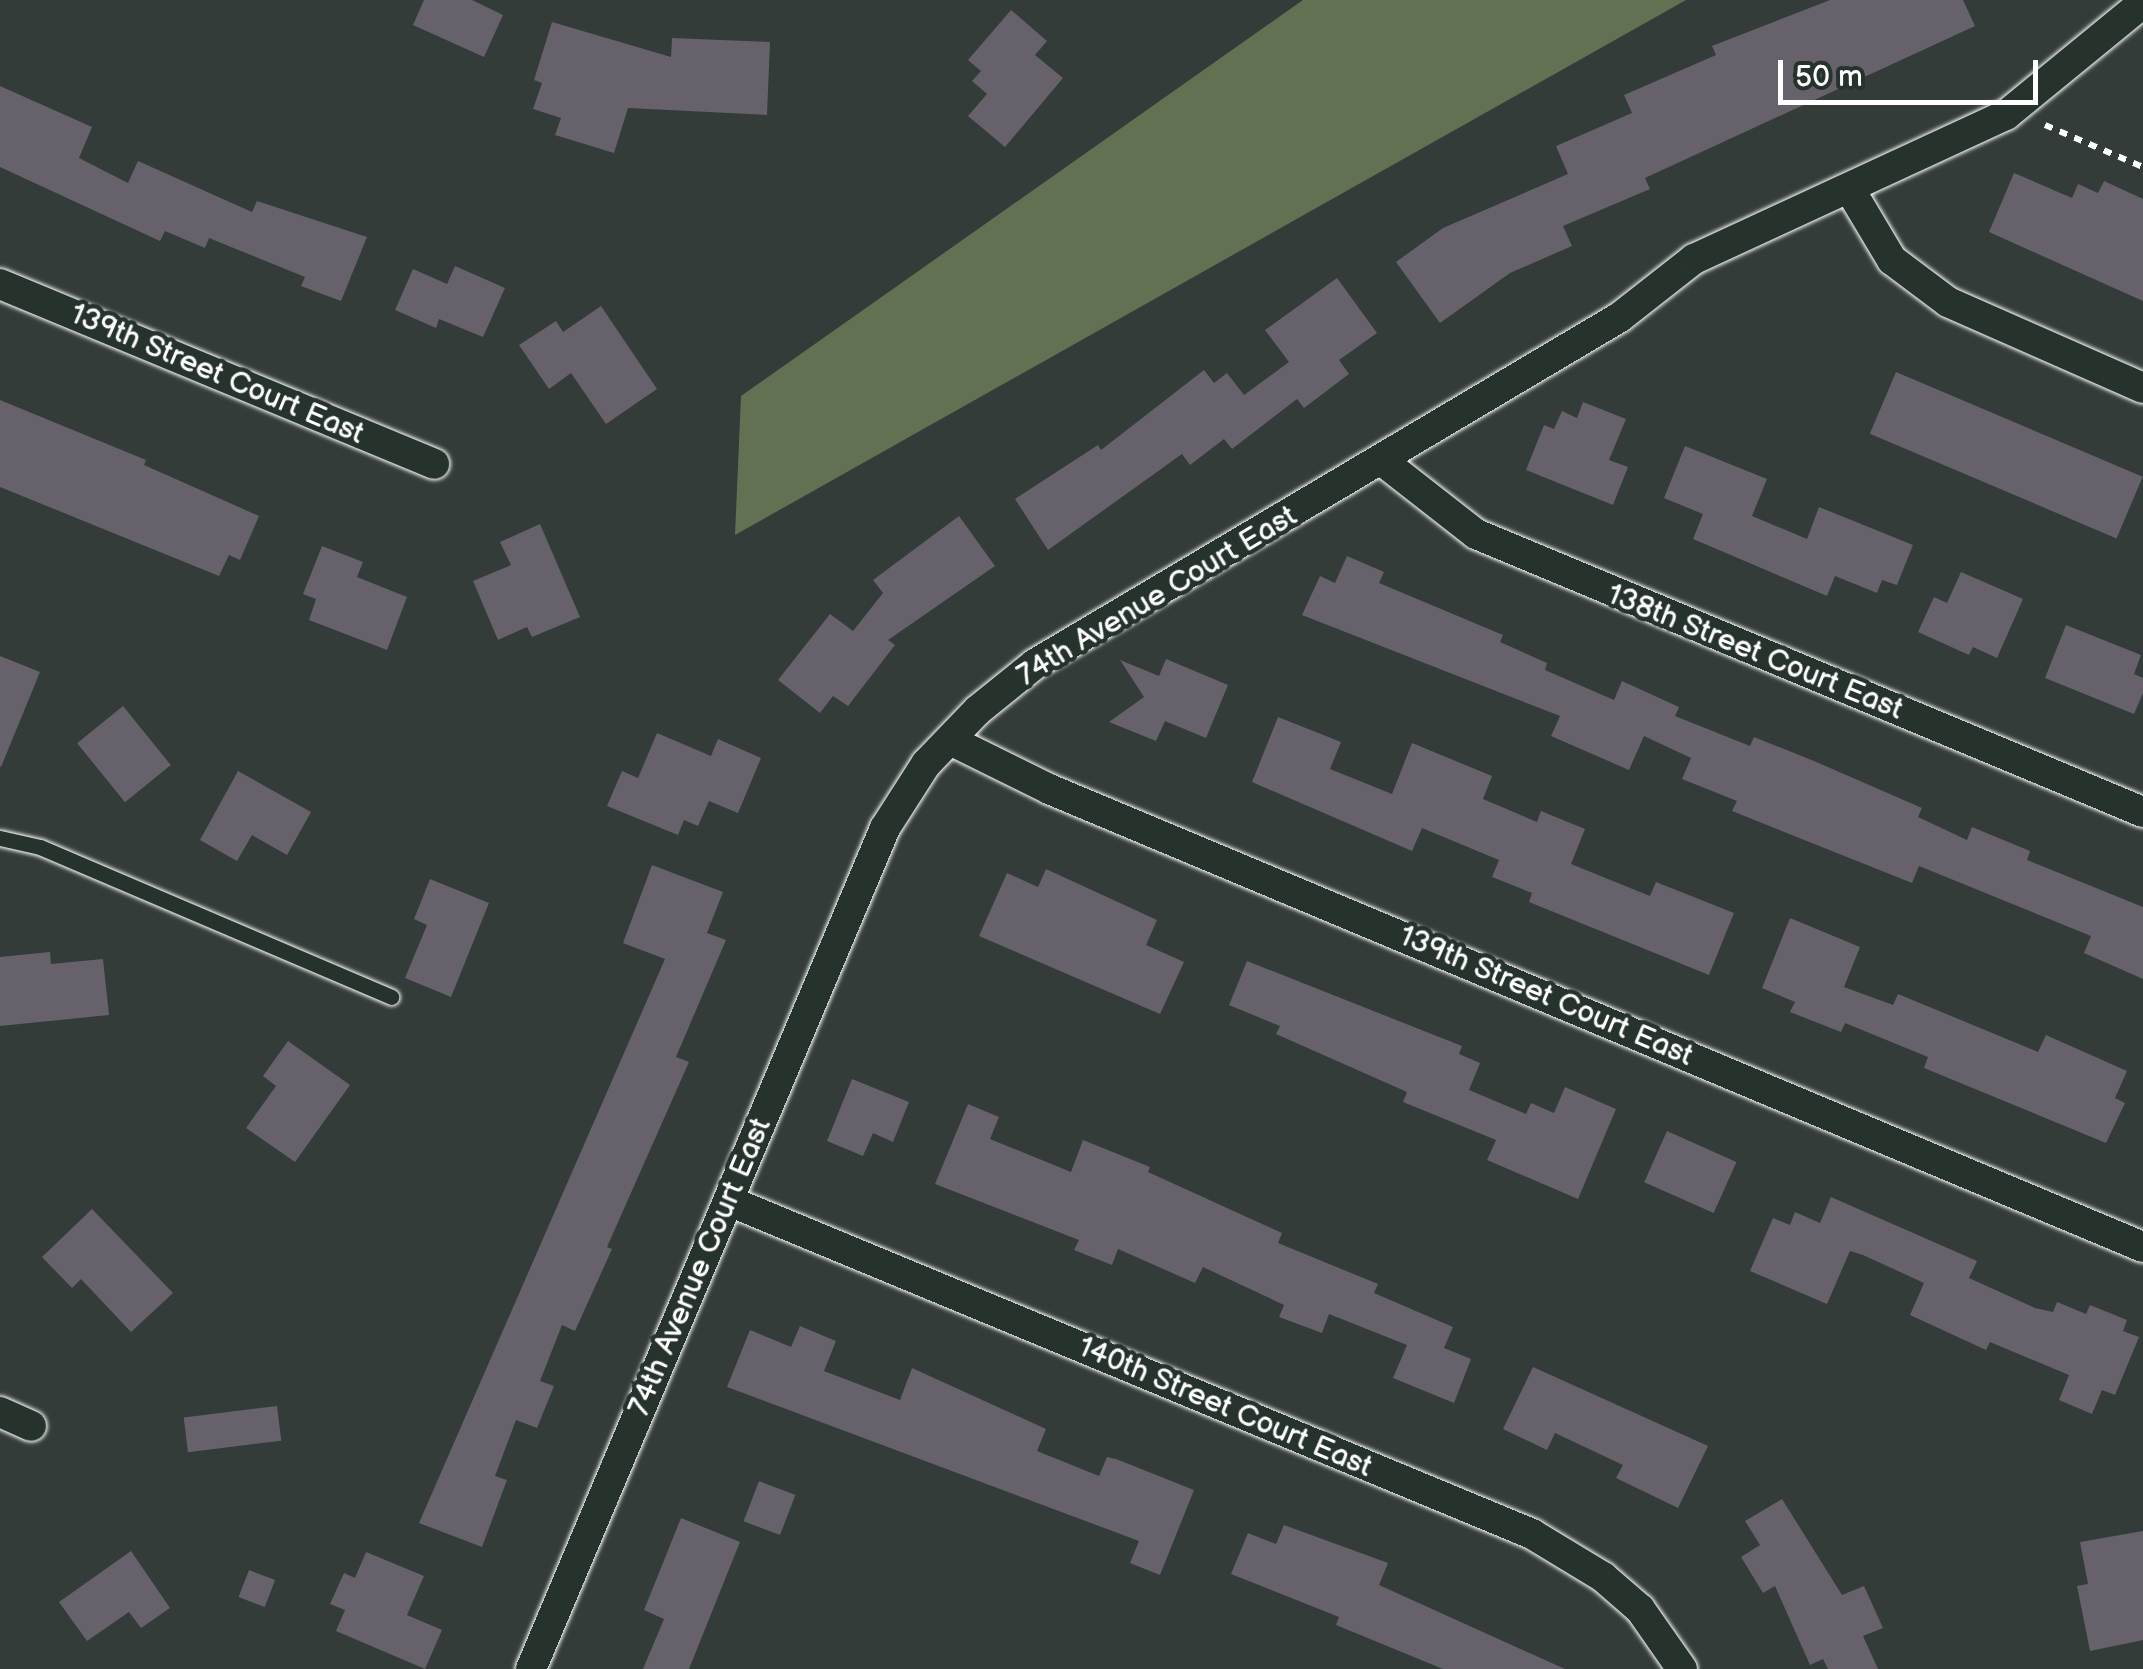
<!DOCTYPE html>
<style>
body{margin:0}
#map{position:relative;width:2143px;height:1669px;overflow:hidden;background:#333c39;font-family:"Balsamiq Sans",sans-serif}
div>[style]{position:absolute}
.green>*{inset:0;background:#627152}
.building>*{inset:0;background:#66616b;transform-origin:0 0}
.path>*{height:6px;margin-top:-3px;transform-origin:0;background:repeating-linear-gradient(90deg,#fff 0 8px,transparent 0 16px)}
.roads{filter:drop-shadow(0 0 2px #fff) drop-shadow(0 0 2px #fff)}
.lane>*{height:15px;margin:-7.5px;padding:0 7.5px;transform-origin:7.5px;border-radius:7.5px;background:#26332d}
.street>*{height:30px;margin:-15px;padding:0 15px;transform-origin:15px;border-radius:15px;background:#26332d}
span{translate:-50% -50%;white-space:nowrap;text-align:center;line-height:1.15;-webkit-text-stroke:9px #26332d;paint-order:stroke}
.street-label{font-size:30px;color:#fff}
.scale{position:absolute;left:1778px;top:60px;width:260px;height:45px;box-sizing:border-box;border:5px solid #fff;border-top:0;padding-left:12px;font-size:30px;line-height:35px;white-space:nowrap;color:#fff;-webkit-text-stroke:8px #26332d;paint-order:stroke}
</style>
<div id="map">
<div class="green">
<div style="clip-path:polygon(1303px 0,1686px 0,735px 535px,741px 396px)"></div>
</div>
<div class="building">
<div style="clip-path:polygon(424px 0,472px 0,503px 15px,484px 57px,413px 25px)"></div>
<div style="clip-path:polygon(1830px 0,1963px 0,1975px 26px,1645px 178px,1650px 189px,1563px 226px,1572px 246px,1510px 273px,1440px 323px,1396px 262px,1443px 228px,1568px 174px,1556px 146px,1632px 113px,1624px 95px,1716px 55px,1712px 46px)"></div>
<div style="clip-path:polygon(1011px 10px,1047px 41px,1035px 55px,1063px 78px,1005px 147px,968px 116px,987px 94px,972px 81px,981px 71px,968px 60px)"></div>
<div style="clip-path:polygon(552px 22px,671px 57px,672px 38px,770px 42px,767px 115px,628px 108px,614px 153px,555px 135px,561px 118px,533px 109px,542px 83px,534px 80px)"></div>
<div style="clip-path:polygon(0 86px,92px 127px,79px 158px,128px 183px,138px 161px,252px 212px,257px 201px,367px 237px,341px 301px,301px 286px,305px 277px,209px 238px,205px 248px,165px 231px,160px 241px,0 167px)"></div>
<div style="clip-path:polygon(2014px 173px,2072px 198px,2078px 184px,2098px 193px,2104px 181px,2143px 199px,2143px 301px,1989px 232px)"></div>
<div style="clip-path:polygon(455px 266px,505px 288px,483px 337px,439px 319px,436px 328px,395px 310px,413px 269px,447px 284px)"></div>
<div style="clip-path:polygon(1337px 278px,1377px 333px,1339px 360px,1349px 374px,1304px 408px,1297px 399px,1232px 449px,1224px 439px,1190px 465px,1182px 454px,1048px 550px,1015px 499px,1098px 445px,1101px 450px,1204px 370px,1214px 383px,1227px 373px,1244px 395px,1289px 362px,1265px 330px)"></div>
<div style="clip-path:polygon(601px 306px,657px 389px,606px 424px,571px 373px,549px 389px,519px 345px,556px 321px,563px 332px)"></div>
<div style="left:1896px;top:372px;width:268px;height:67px;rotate:23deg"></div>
<div style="clip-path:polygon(0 400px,146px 460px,144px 465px,259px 516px,240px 560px,229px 555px,219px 576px,0 487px)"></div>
<div style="clip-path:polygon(1583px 402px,1626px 419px,1609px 460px,1628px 467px,1613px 505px,1526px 470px,1544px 425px,1554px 429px,1562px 411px,1577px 418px)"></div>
<div style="clip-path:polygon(1685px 446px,1767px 479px,1752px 516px,1807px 539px,1819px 507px,1913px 545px,1897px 585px,1882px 580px,1877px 593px,1835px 576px,1827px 596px,1693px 539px,1703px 514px,1664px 498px)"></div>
<div style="clip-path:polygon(959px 516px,995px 566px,888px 640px,895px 645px,848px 706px,833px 696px,820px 713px,778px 680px,830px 614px,853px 631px,883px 593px,873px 580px)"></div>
<div style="clip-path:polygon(540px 524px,580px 617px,532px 637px,527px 627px,498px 640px,473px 581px,511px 565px,500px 542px)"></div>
<div style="clip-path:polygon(322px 546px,363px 562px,357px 577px,407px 597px,387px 650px,309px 620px,316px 599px,303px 594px)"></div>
<div style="clip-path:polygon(1347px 556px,1384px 572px,1379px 583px,1503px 635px,1500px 642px,1547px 663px,1545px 670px,1614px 700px,1622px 681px,1679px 707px,1675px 716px,1750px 746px,1754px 737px,1814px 761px,1922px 808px,1918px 817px,1967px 840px,1972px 827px,2030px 851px,2027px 860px,2143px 907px,2143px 979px,2084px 953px,2091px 936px,1919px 866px,1912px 883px,1732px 811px,1737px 801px,1682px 779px,1691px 758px,1644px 736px,1629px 770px,1551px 736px,1560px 716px,1302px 615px,1320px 576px,1335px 583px)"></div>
<div style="clip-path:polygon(1961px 572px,2023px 599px,1997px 658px,1973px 647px,1969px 655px,1918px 632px,1934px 597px,1947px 603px)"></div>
<div style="clip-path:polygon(2066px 625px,2141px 655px,2134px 674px,2143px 678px,2143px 693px,2134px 714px,2045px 678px)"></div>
<div style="clip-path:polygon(0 656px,40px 672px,1px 767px,0 766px)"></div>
<div style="clip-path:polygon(1166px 659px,1228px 685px,1206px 738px,1165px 721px,1156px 741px,1109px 722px,1144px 697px,1120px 660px,1159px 676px)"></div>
<div style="left:123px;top:706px;width:76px;height:59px;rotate:51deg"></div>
<div style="clip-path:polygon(1278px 717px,1341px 742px,1330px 769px,1392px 794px,1412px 743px,1492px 776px,1483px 799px,1537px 822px,1541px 811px,1585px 829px,1571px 864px,1650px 896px,1656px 882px,1734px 913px,1709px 975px,1529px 902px,1532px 893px,1492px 877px,1499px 860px,1422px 828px,1412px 851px,1252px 782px)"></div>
<div style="clip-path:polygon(657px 733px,711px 756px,718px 739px,761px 758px,738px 813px,709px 801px,698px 826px,684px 820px,678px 835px,607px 806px,622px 771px,638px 778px)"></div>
<div style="clip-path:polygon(238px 771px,311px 812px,287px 855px,252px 835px,237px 861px,200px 840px)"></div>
<div style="clip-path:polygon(652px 865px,723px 892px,707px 933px,726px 940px,676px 1057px,689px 1062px,607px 1247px,612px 1249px,575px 1331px,562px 1325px,540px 1381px,554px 1386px,537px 1428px,516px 1420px,495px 1476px,507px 1480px,482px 1547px,419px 1523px,665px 959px,623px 943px)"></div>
<div style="clip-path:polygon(1046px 869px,1157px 920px,1146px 945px,1184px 962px,1160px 1014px,979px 936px,1007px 873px,1038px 887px)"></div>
<div style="clip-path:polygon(430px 879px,489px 903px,451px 997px,405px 978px,427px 925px,414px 919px)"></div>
<div style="clip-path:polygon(1790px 918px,1860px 947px,1844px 987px,1893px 1005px,1898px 994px,2038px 1052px,2046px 1035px,2127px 1071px,2115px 1098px,2125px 1103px,2106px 1143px,1924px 1068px,1928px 1057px,1845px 1023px,1841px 1032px,1790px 1012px,1795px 1002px,1762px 988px)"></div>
<div style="clip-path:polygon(50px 952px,51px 964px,103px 959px,109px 1015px,0 1026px,0 957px)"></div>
<div style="clip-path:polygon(1247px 961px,1462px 1046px,1459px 1054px,1480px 1063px,1469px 1090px,1526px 1114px,1531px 1103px,1554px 1113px,1565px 1087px,1616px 1109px,1578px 1199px,1487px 1160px,1496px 1140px,1403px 1102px,1407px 1092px,1276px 1034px,1280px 1026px,1229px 1005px)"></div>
<div style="clip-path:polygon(288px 1041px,350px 1085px,295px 1162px,246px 1128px,276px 1086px,263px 1076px)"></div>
<div style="clip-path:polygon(852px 1079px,909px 1102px,893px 1142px,873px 1133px,863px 1156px,827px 1141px)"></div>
<div style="clip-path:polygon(968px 1104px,999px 1117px,990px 1139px,1071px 1172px,1083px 1140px,1150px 1167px,1148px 1172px,1282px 1233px,1278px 1243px,1378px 1284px,1374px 1293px,1453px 1327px,1444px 1348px,1471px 1359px,1454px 1403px,1393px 1378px,1407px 1345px,1329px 1314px,1322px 1333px,1279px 1317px,1284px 1305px,1203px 1267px,1195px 1283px,1118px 1249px,1112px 1265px,1074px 1250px,1079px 1240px,935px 1184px)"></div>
<div style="left:1667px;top:1131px;width:76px;height:56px;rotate:24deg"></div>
<div style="clip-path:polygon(1831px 1197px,1977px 1261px,1969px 1278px,2035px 1308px,2053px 1312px,2057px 1302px,2086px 1314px,2090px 1305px,2127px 1320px,2123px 1331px,2139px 1337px,2115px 1395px,2102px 1390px,2092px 1414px,2059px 1400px,2069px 1375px,1990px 1342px,1986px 1350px,1910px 1315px,1924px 1283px,1863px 1255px,1850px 1251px,1827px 1304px,1750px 1271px,1773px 1218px,1790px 1225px,1795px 1212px,1820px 1223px)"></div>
<div style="clip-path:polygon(92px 1209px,173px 1293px,131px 1332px,81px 1279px,72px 1288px,42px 1257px)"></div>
<div style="clip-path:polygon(800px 1326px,836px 1341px,824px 1371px,900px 1400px,912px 1368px,1046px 1429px,1037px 1451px,1099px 1476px,1107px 1457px,1116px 1459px,1194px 1490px,1160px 1575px,1130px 1563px,1139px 1541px,727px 1387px,750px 1330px,791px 1347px)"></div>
<div style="clip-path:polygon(1533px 1367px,1708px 1446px,1678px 1508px,1616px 1478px,1623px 1465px,1555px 1433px,1547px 1450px,1503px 1429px)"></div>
<div style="left:277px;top:1406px;width:35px;height:94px;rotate:83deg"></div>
<div style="left:759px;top:1481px;width:39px;height:43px;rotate:21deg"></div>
<div style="clip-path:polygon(1782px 1499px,1842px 1595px,1864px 1586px,1883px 1628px,1863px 1636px,1878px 1669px,1828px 1669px,1823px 1659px,1810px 1665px,1775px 1586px,1763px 1593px,1741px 1557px,1760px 1545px,1745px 1521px)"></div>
<div style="clip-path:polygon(681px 1518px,740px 1542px,689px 1669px,643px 1669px,664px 1619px,644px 1610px)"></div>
<div style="clip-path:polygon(1284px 1525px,1388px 1563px,1379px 1585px,1565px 1669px,1443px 1669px,1336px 1625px,1339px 1617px,1231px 1574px,1248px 1533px,1276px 1544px)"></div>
<div style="clip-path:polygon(2143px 1531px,2143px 1640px,2090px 1651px,2077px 1586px,2088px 1584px,2080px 1542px)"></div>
<div style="clip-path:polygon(131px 1551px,170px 1608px,141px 1628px,129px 1612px,87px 1641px,59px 1602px)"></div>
<div style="clip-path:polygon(366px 1552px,424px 1576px,407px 1615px,442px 1630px,425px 1669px,336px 1631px,345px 1610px,330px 1604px,344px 1573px,355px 1578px)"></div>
<div style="left:249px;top:1570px;width:28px;height:29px;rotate:21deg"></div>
</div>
<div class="path">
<div style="left:2045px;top:125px;width:107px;rotate:23.2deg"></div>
</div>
<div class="roads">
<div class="lane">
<div style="left:0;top:838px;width:41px;rotate:12.7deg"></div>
<div style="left:40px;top:847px;width:382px;rotate:23.1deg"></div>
</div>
<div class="street">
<div style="left:1849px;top:188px;width:84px;rotate:59.2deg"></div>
<div style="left:1892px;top:260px;width:70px;rotate:36.9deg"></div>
<div style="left:1948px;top:302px;width:213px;rotate:23.8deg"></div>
<div style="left:0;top:284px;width:470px;rotate:22.5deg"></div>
<div style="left:1385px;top:463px;width:115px;rotate:38deg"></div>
<div style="left:1476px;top:534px;width:723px;rotate:22.63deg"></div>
<div style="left:950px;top:740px;width:110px;rotate:26.3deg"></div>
<div style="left:1049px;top:789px;width:1186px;rotate:22.72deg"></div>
<div style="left:729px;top:1201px;width:869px;rotate:22.52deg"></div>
<div style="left:1532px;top:1534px;width:83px;rotate:31.2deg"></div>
<div style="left:1603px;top:1577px;width:49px;rotate:40.9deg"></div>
<div style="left:1640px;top:1609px;width:73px;rotate:55deg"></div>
<div style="left:0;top:1412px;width:34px;rotate:24deg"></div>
<div style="left:531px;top:1669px;width:912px;rotate:-67.17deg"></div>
<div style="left:885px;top:828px;width:76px;rotate:-57.4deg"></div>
<div style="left:926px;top:764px;width:75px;rotate:-46.1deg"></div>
<div style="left:978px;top:710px;width:73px;rotate:-38.9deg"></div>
<div style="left:1035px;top:664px;width:680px;rotate:-30.67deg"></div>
<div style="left:1620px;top:317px;width:94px;rotate:-38.1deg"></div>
<div style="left:1694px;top:259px;width:344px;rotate:-24.8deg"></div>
<div style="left:2006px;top:115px;width:177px;rotate:-39.3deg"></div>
</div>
</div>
<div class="street-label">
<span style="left:217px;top:374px;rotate:23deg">139th Street Court East</span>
<span style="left:1157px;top:596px;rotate:-31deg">74th Avenue Court East</span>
<span style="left:1755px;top:652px;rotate:22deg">138th Street Court East</span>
<span style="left:1546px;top:996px;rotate:23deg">139th Street Court East</span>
<span style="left:700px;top:1267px;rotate:-67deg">74th Avenue Court East</span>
<span style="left:1225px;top:1407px;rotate:23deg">140th Street Court East</span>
</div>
<div class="scale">50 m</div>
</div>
